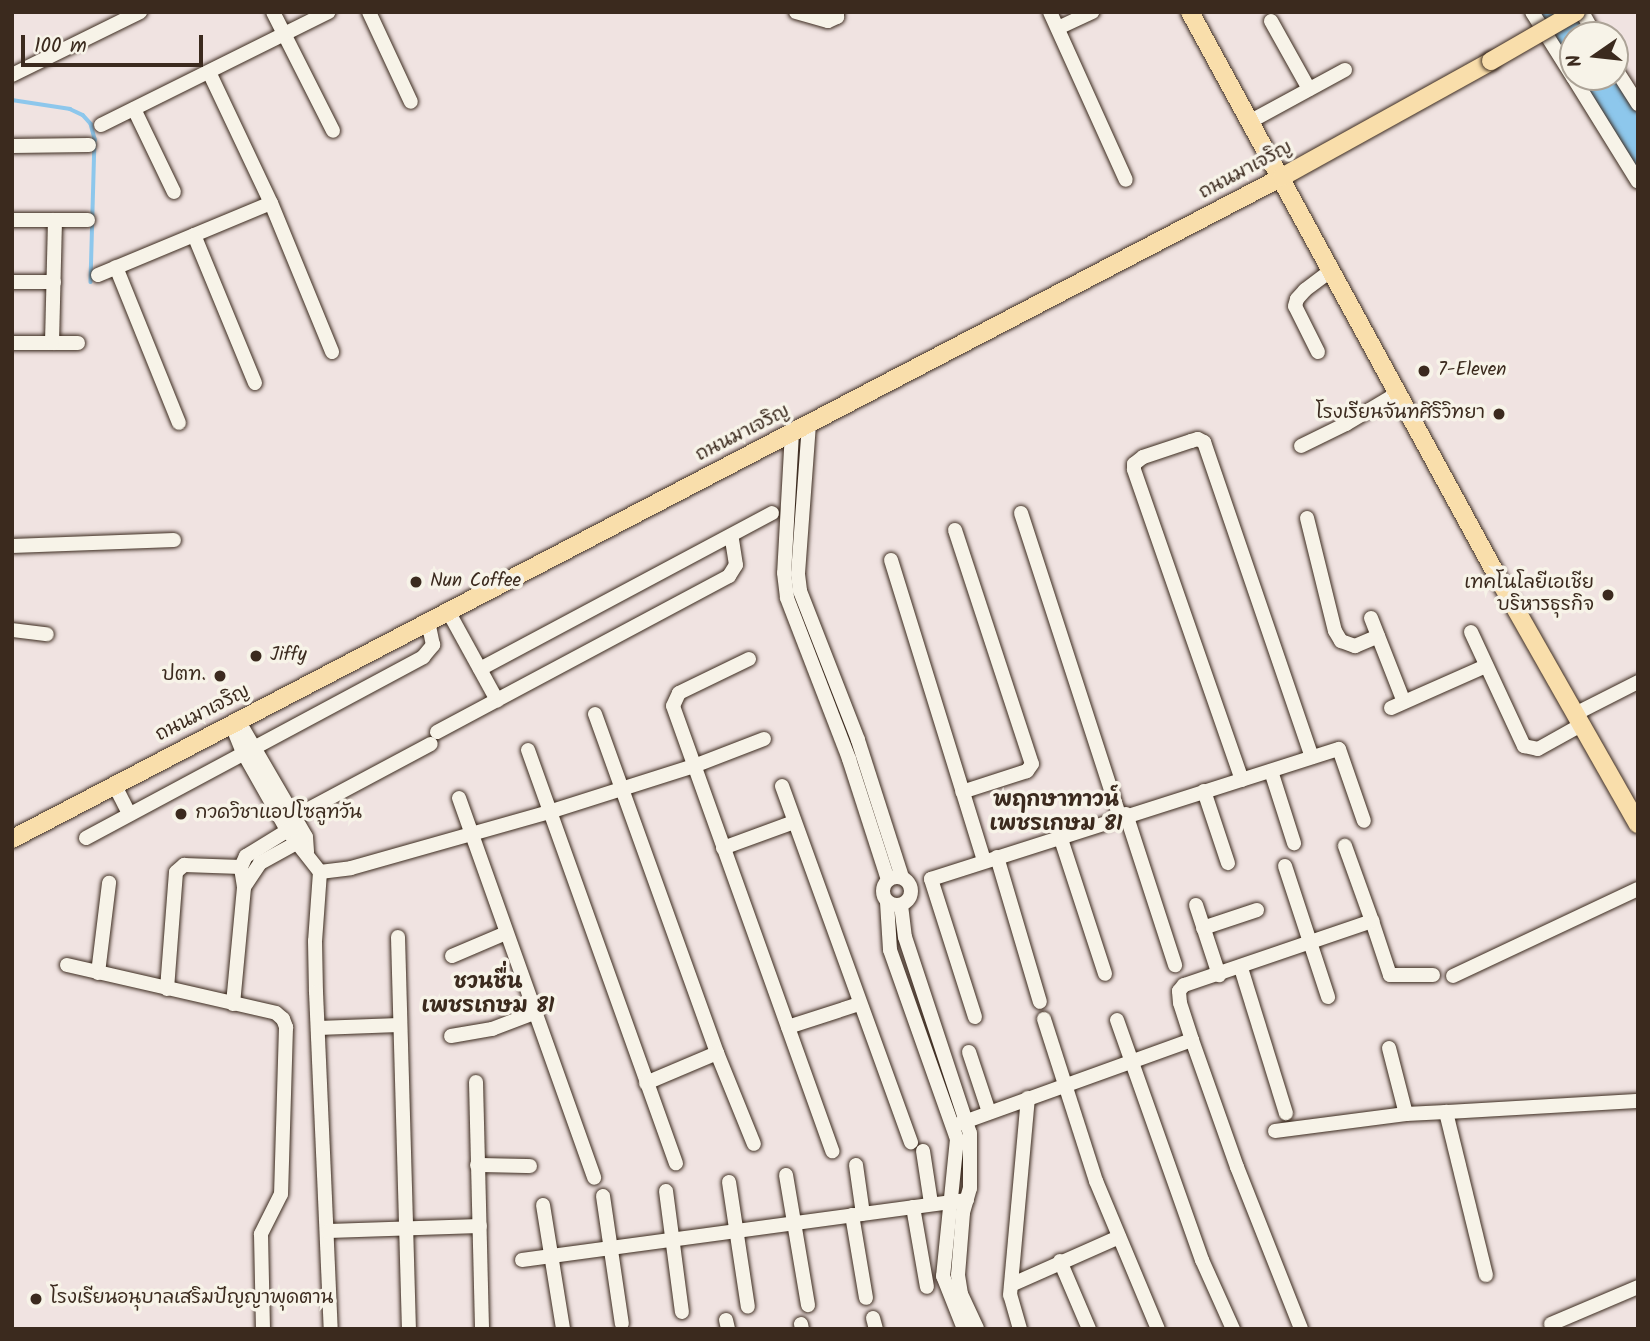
<!DOCTYPE html>
<meta charset="utf-8">
<style>
body{margin:0}
#map{position:relative;width:1650px;height:1341px;overflow:hidden;background:#f0e3e1;font-family:Kalam,"Playpen Sans Thai",sans-serif}
div>[style]{position:absolute}
.water>*{inset:0;background:#8dc7ec}
.stream>*{height:3.5px;margin:-1.75px;padding:0 1.75px;transform-origin:1.75px;border-radius:1.75px;background:#8dc7ec}
.roads{filter:drop-shadow(0 0 2px #3b2a1e) drop-shadow(0 0 2px #3b2a1e)}
.minor>*{height:14px;margin:-7px;padding:0 7px;transform-origin:7px;border-radius:7px;background:#f7f3e8}
.minor>.ring{margin:-7px;padding:0;box-sizing:content-box;background:none;border:14px solid #f7f3e8;border-radius:50%}
.major>*{height:18px;margin:-9px;padding:0 9px;transform-origin:9px;border-radius:9px;background:#f9deab}
.bridges{filter:drop-shadow(0 0 2px #3b2a1e) drop-shadow(0 0 2px #3b2a1e)}
.major-bridge>*{height:18px;margin:-9px;padding:0 9px;transform-origin:9px;border-radius:9px;background:#f9deab}
.dots>*{width:19px;height:19px;translate:-50% -50%;box-sizing:border-box;border:4px solid #f7f3e8;border-radius:50%}
span{translate:-50% -50%;white-space:nowrap;text-align:center;line-height:1.15;-webkit-text-stroke:7px #f7f3e8;paint-order:stroke}
.street-label{font-size:19px;color:#3b2a1e}
.poi-label{font-size:19px;color:#3b2a1e}
.left{translate:0 -50%;text-align:left}
.right{translate:-100% -50%;text-align:right}
.neighbourhood-label{font-size:21px;color:#3b2a1e;font-weight:700}
.frame{position:absolute;inset:0;border:14px solid #3b2a1e;pointer-events:none}
.north{position:absolute;left:1559px;top:21px;width:70px;height:70px;box-sizing:border-box;background:#f7f3e8;border:2px solid #aca397;border-radius:50%;rotate:256deg;font-size:19px;font-weight:700;line-height:28px;text-align:center;color:#3b2a1e}
.north::after{content:'';display:block;margin:auto;width:24px;height:32px;background:#3b2a1e;clip-path:polygon(50% 0,100% 100%,50% 72%,0 100%)}
.scale{position:absolute;left:21px;top:35px;width:182px;height:32px;box-sizing:border-box;border:4px solid #3b2a1e;border-top:0;padding-left:9px;font-size:21px;line-height:24px;white-space:nowrap;color:#3b2a1e;-webkit-text-stroke:5px #f7f3e8;paint-order:stroke}
</style>
<div id="map">
<div class="water">
<div style="clip-path:polygon(1537px 12px,1576px 12px,1590px 35px,1573px 35px,1573px 71px)"></div>
<div style="clip-path:polygon(1577px 77px,1615px 77px,1638px 115px,1638px 177px)"></div>
</div>
<div class="stream">
<div style="left:12px;top:100px;width:59px;rotate:8.8deg"></div>
<div style="left:70px;top:109px;width:14px;rotate:25deg"></div>
<div style="left:83px;top:115px;width:12px;rotate:48deg"></div>
<div style="left:91px;top:124px;width:16px;rotate:75deg"></div>
<div style="left:95px;top:139px;width:143px;rotate:91.6deg"></div>
</div>
<div class="roads">
<div class="minor">
<div style="left:273px;top:12px;width:133px;rotate:63.2deg"></div>
<div style="left:369px;top:12px;width:99px;rotate:65deg"></div>
<div style="left:796px;top:12px;width:33px;rotate:16deg"></div>
<div style="left:828px;top:21px;width:10px;rotate:-24deg"></div>
<div style="left:837px;top:17px;width:5px;rotate:-90deg"></div>
<div style="left:1050px;top:12px;width:184px;rotate:65.7deg"></div>
<div style="left:1532px;top:12px;width:77px;rotate:57.8deg"></div>
<div style="left:1582px;top:12px;width:26px;rotate:61deg"></div>
<div style="left:1271px;top:21px;width:78px;rotate:60.8deg"></div>
<div style="left:1058px;top:28px;width:38px;rotate:-25deg"></div>
<div style="left:1615px;top:68px;width:43px;rotate:57.4deg"></div>
<div style="left:209px;top:72px;width:145px;rotate:64.7deg"></div>
<div style="left:271px;top:203px;width:161px;rotate:67.7deg"></div>
<div style="left:12px;top:75px;width:143px;rotate:-26.2deg"></div>
<div style="left:1573px;top:77px;width:123px;rotate:58.2deg"></div>
<div style="left:134px;top:109px;width:92px;rotate:64.3deg"></div>
<div style="left:1251px;top:121px;width:107px;rotate:-28.5deg"></div>
<div style="left:101px;top:125px;width:254px;rotate:-26.4deg"></div>
<div style="left:12px;top:146px;width:77px;rotate:-0.7deg"></div>
<div style="left:12px;top:220px;width:76px"></div>
<div style="left:194px;top:235px;width:160px;rotate:67.6deg"></div>
<div style="left:116px;top:267px;width:168px;rotate:68deg"></div>
<div style="left:98px;top:275px;width:187px;rotate:-22.6deg"></div>
<div style="left:12px;top:282px;width:42px"></div>
<div style="left:12px;top:343px;width:66px"></div>
<div style="left:52px;top:343px;width:123px;rotate:-88.6deg"></div>
<div style="left:1318px;top:352px;width:51px;rotate:-116.6deg"></div>
<div style="left:1295px;top:306px;width:7px;rotate:-74deg"></div>
<div style="left:1297px;top:299px;width:12px;rotate:-48deg"></div>
<div style="left:1305px;top:290px;width:34px;rotate:-37deg"></div>
<div style="left:809px;top:424px;width:150px;rotate:94.2deg"></div>
<div style="left:798px;top:574px;width:17px;rotate:83deg"></div>
<div style="left:800px;top:591px;width:160px;rotate:68.7deg"></div>
<div style="left:858px;top:740px;width:144px;rotate:72.2deg"></div>
<div style="left:792px;top:432px;width:141px;rotate:93.2deg"></div>
<div style="left:784px;top:573px;width:25px;rotate:83deg"></div>
<div style="left:787px;top:598px;width:173px;rotate:68.9deg"></div>
<div style="left:849px;top:759px;width:127px;rotate:72.1deg"></div>
<div style="left:1301px;top:446px;width:50px;rotate:-26.1deg"></div>
<div style="left:1346px;top:424px;width:61px;rotate:-30.8deg"></div>
<div style="left:1021px;top:513px;width:320px;rotate:72deg"></div>
<div style="left:1307px;top:518px;width:116px;rotate:76.1deg"></div>
<div style="left:1335px;top:631px;width:12px;rotate:59deg"></div>
<div style="left:1341px;top:641px;width:15px;rotate:20deg"></div>
<div style="left:1355px;top:646px;width:25px;rotate:-23deg"></div>
<div style="left:955px;top:530px;width:246px;rotate:71.8deg"></div>
<div style="left:1032px;top:764px;width:9px;rotate:126deg"></div>
<div style="left:1027px;top:771px;width:68px;rotate:162.1deg"></div>
<div style="left:12px;top:546px;width:162px;rotate:-2.1deg"></div>
<div style="left:891px;top:560px;width:315px;rotate:72.8deg"></div>
<div style="left:448px;top:611px;width:102px;rotate:61.2deg"></div>
<div style="left:1371px;top:618px;width:90px;rotate:68.6deg"></div>
<div style="left:12px;top:630px;width:35px;rotate:7deg"></div>
<div style="left:1471px;top:632px;width:126px;rotate:65.1deg"></div>
<div style="left:1524px;top:746px;width:14px;rotate:12deg"></div>
<div style="left:1538px;top:749px;width:49px;rotate:-29.2deg"></div>
<div style="left:749px;top:659px;width:78px;rotate:154.1deg"></div>
<div style="left:679px;top:693px;width:14px;rotate:115deg"></div>
<div style="left:673px;top:706px;width:473px;rotate:70.3deg"></div>
<div style="left:480px;top:669px;width:331px;rotate:-28.1deg"></div>
<div style="left:1391px;top:708px;width:104px;rotate:-23.9deg"></div>
<div style="left:595px;top:714px;width:360px;rotate:70.2deg"></div>
<div style="left:717px;top:1053px;width:98px;rotate:67.9deg"></div>
<div style="left:1575px;top:714px;width:71px;rotate:-26.9deg"></div>
<div style="left:238px;top:720px;width:135px;rotate:59.8deg"></div>
<div style="left:306px;top:837px;width:15px;rotate:86deg"></div>
<div style="left:231px;top:723px;width:31px;rotate:68deg"></div>
<div style="left:243px;top:752px;width:90px;rotate:60.6deg"></div>
<div style="left:287px;top:830px;width:53px;rotate:51.8deg"></div>
<div style="left:320px;top:872px;width:69px;rotate:94.1deg"></div>
<div style="left:315px;top:941px;width:51px;rotate:88.9deg"></div>
<div style="left:316px;top:992px;width:337px;rotate:87.5deg"></div>
<div style="left:437px;top:732px;width:331px;rotate:-28.1deg"></div>
<div style="left:729px;top:576px;width:13px;rotate:-58deg"></div>
<div style="left:736px;top:565px;width:30px;rotate:-99deg"></div>
<div style="left:528px;top:750px;width:439px;rotate:70.3deg"></div>
<div style="left:1271px;top:771px;width:76px;rotate:72.3deg"></div>
<div style="left:1242px;top:780px;width:329px;rotate:-109.2deg"></div>
<div style="left:1134px;top:469px;width:5px;rotate:-90deg"></div>
<div style="left:1134px;top:464px;width:11px;rotate:-38deg"></div>
<div style="left:1143px;top:457px;width:51px;rotate:-18.4deg"></div>
<div style="left:1191px;top:441px;width:7px;rotate:-16deg"></div>
<div style="left:1198px;top:439px;width:7px;rotate:27deg"></div>
<div style="left:1204px;top:442px;width:333px;rotate:71.1deg"></div>
<div style="left:114px;top:784px;width:34px;rotate:63deg"></div>
<div style="left:782px;top:786px;width:379px;rotate:70.1deg"></div>
<div style="left:1204px;top:791px;width:76px;rotate:71.6deg"></div>
<div style="left:459px;top:798px;width:403px;rotate:70.4deg"></div>
<div style="left:1126px;top:814px;width:159px;rotate:72deg"></div>
<div style="left:294px;top:817px;width:155px;rotate:-28.1deg"></div>
<div style="left:1060px;top:836px;width:145px;rotate:71.9deg"></div>
<div style="left:86px;top:838px;width:383px;rotate:-28.2deg"></div>
<div style="left:423px;top:657px;width:16px;rotate:-50deg"></div>
<div style="left:433px;top:645px;width:24px;rotate:-102deg"></div>
<div style="left:723px;top:848px;width:76px;rotate:-20.1deg"></div>
<div style="left:997px;top:857px;width:151px;rotate:73.5deg"></div>
<div style="left:1285px;top:866px;width:138px;rotate:71.8deg"></div>
<div style="left:320px;top:872px;width:31px;rotate:-7deg"></div>
<div style="left:351px;top:868px;width:206px;rotate:-15.8deg"></div>
<div style="left:549px;top:812px;width:152px;rotate:-17.6deg"></div>
<div style="left:694px;top:766px;width:75px;rotate:-21.1deg"></div>
<div class="ring" style="left:883px;top:877px;width:14px;height:14px"></div>
<div style="left:244px;top:887px;width:29px;rotate:-56deg"></div>
<div style="left:260px;top:863px;width:48px;rotate:-28.7deg"></div>
<div style="left:887px;top:902px;width:48px;rotate:86.4deg"></div>
<div style="left:890px;top:950px;width:201px;rotate:70.5deg"></div>
<div style="left:957px;top:1139px;width:138px;rotate:95.8deg"></div>
<div style="left:943px;top:1276px;width:57px;rotate:68.4deg"></div>
<div style="left:901px;top:905px;width:32px;rotate:83deg"></div>
<div style="left:905px;top:937px;width:206px;rotate:71.7deg"></div>
<div style="left:970px;top:1133px;width:55px;rotate:90deg"></div>
<div style="left:970px;top:1188px;width:26px;rotate:106deg"></div>
<div style="left:963px;top:1213px;width:62px;rotate:94.6deg"></div>
<div style="left:958px;top:1275px;width:19px;rotate:81deg"></div>
<div style="left:961px;top:1294px;width:38px;rotate:65deg"></div>
<div style="left:1196px;top:905px;width:74px;rotate:71.8deg"></div>
<div style="left:1372px;top:921px;width:57px;rotate:71.6deg"></div>
<div style="left:1390px;top:975px;width:43px"></div>
<div style="left:1203px;top:928px;width:57px;rotate:-18.4deg"></div>
<div style="left:398px;top:937px;width:392px;rotate:88.4deg"></div>
<div style="left:452px;top:956px;width:59px;rotate:-23.1deg"></div>
<div style="left:67px;top:965px;width:214px;rotate:12.9deg"></div>
<div style="left:276px;top:1013px;width:9px;rotate:41deg"></div>
<div style="left:283px;top:1019px;width:9px;rotate:69deg"></div>
<div style="left:286px;top:1027px;width:167px;rotate:91.7deg"></div>
<div style="left:281px;top:1194px;width:45px;rotate:116.6deg"></div>
<div style="left:261px;top:1234px;width:95px;rotate:88.8deg"></div>
<div style="left:1241px;top:968px;width:152px;rotate:72.8deg"></div>
<div style="left:98px;top:973px;width:91px;rotate:-83deg"></div>
<div style="left:1453px;top:976px;width:204px;rotate:-25.2deg"></div>
<div style="left:167px;top:989px;width:117px;rotate:-85.6deg"></div>
<div style="left:176px;top:872px;width:11px;rotate:-41deg"></div>
<div style="left:184px;top:865px;width:57px;rotate:2deg"></div>
<div style="left:233px;top:1004px;width:118px;rotate:-84.6deg"></div>
<div style="left:244px;top:887px;width:20px;rotate:-99deg"></div>
<div style="left:241px;top:867px;width:12px;rotate:-66deg"></div>
<div style="left:246px;top:856px;width:61px;rotate:-31.6deg"></div>
<div style="left:975px;top:1017px;width:145px;rotate:-107.7deg"></div>
<div style="left:931px;top:879px;width:428px;rotate:-17.7deg"></div>
<div style="left:1339px;top:749px;width:76px;rotate:70.9deg"></div>
<div style="left:1044px;top:1019px;width:170px;rotate:72.2deg"></div>
<div style="left:1096px;top:1181px;width:160px;rotate:67.3deg"></div>
<div style="left:1117px;top:1020px;width:255px;rotate:70.5deg"></div>
<div style="left:1202px;top:1260px;width:76px;rotate:65.8deg"></div>
<div style="left:788px;top:1027px;width:75px;rotate:-17.9deg"></div>
<div style="left:318px;top:1028px;width:81px;rotate:-2.1deg"></div>
<div style="left:451px;top:1036px;width:42px;rotate:-9.7deg"></div>
<div style="left:492px;top:1029px;width:45px;rotate:-20.9deg"></div>
<div style="left:1192px;top:1040px;width:135px;rotate:70.5deg"></div>
<div style="left:1237px;top:1167px;width:174px;rotate:68.4deg"></div>
<div style="left:1389px;top:1048px;width:68px;rotate:75.6deg"></div>
<div style="left:1406px;top:1114px;width:40px;rotate:-2.9deg"></div>
<div style="left:969px;top:1052px;width:63px;rotate:71.6deg"></div>
<div style="left:476px;top:1082px;width:247px;rotate:88.6deg"></div>
<div style="left:646px;top:1083px;width:77px;rotate:-22.9deg"></div>
<div style="left:953px;top:1126px;width:254px;rotate:-19.8deg"></div>
<div style="left:1192px;top:1040px;width:39px;rotate:-108deg"></div>
<div style="left:1180px;top:1003px;width:12px;rotate:-95deg"></div>
<div style="left:1179px;top:991px;width:8px;rotate:-50deg"></div>
<div style="left:1184px;top:985px;width:199px;rotate:-18.8deg"></div>
<div style="left:1372px;top:921px;width:80px;rotate:-109.8deg"></div>
<div style="left:1275px;top:1131px;width:132px;rotate:-7.4deg"></div>
<div style="left:923px;top:1151px;width:53px;rotate:81.3deg"></div>
<div style="left:477px;top:1165px;width:53px;rotate:1.1deg"></div>
<div style="left:856px;top:1165px;width:49px;rotate:81.9deg"></div>
<div style="left:786px;top:1175px;width:132px;rotate:80.4deg"></div>
<div style="left:729px;top:1182px;width:126px;rotate:81.4deg"></div>
<div style="left:666px;top:1191px;width:122px;rotate:82.5deg"></div>
<div style="left:603px;top:1196px;width:129px;rotate:81.6deg"></div>
<div style="left:543px;top:1205px;width:126px;rotate:80.8deg"></div>
<div style="left:913px;top:1207px;width:81px;rotate:80.1deg"></div>
<div style="left:852px;top:1215px;width:84px;rotate:80.4deg"></div>
<div style="left:328px;top:1231px;width:152px;rotate:-1.9deg"></div>
<div style="left:522px;top:1260px;width:449px;rotate:-7.7deg"></div>
<div style="left:1060px;top:1261px;width:74px;rotate:66.9deg"></div>
<div style="left:1486px;top:1275px;width:168px;rotate:-103.8deg"></div>
<div style="left:1446px;top:1112px;width:192px;rotate:-3.3deg"></div>
<div style="left:1013px;top:1284px;width:116px;rotate:-23.9deg"></div>
<div style="left:873px;top:1318px;width:11px;rotate:75deg"></div>
<div style="left:726px;top:1320px;width:9px;rotate:77deg"></div>
<div style="left:801px;top:1324px;width:5px;rotate:79deg"></div>
<div style="left:1551px;top:1324px;width:95px;rotate:-23deg"></div>
<div style="left:1020px;top:1329px;width:35px;rotate:-106deg"></div>
<div style="left:1010px;top:1295px;width:198px;rotate:-84.8deg"></div>
</div>
<div class="major">
<div style="left:1190px;top:12px;width:652px;rotate:61.43deg"></div>
<div style="left:1502px;top:585px;width:275px;rotate:60.4deg"></div>
<div style="left:12px;top:839px;width:1432px;rotate:-27.53deg"></div>
<div style="left:1282px;top:177px;width:239px;rotate:-29deg"></div>
</div>
</div>
<div class="bridges">
<div class="major-bridge">
<div style="left:1491px;top:61px;width:98px;rotate:-30deg"></div>
</div>
</div>
<div class="dots">
<div style="left:1424px;top:371px;background:#3b2a1e"></div>
<div style="left:1499px;top:414px;background:#3b2a1e"></div>
<div style="left:416px;top:582px;background:#3b2a1e"></div>
<div style="left:1608px;top:595px;background:#3b2a1e"></div>
<div style="left:256px;top:656px;background:#3b2a1e"></div>
<div style="left:220px;top:676px;background:#3b2a1e"></div>
<div style="left:181px;top:814px;background:#3b2a1e"></div>
<div style="left:36px;top:1299px;background:#3b2a1e"></div>
</div>
<div class="street-label">
<span style="left:1246px;top:171px;rotate:-28deg">ถนนมาเจริญ</span>
<span style="left:743px;top:434px;rotate:-27deg">ถนนมาเจริญ</span>
<span style="left:203px;top:714px;rotate:-27deg">ถนนมาเจริญ</span>
</div>
<div class="poi-label">
<span class="left" style="left:1438px;top:371px">7-Eleven</span>
<span class="right" style="left:1485px;top:414px">โรงเรียนจันทศิริวิทยา</span>
<span class="left" style="left:430px;top:582px">Nun Coffee</span>
<span class="right" style="left:1594px;top:595px">เทคโนโลยีเอเชีย<br>บริหารธุรกิจ</span>
<span class="left" style="left:270px;top:656px">Jiffy</span>
<span class="right" style="left:206px;top:676px">ปตท.</span>
<span class="left" style="left:195px;top:814px">กวดวิชาแอปโซลูทวัน</span>
<span class="left" style="left:50px;top:1299px">โรงเรียนอนุบาลเสริมปัญญาพุดตาน</span>
</div>
<div class="neighbourhood-label">
<span style="left:1056px;top:813px">พฤกษาทาวน์<br>เพชรเกษม 81</span>
<span style="left:488px;top:995px">ชวนชื่น<br>เพชรเกษม 81</span>
</div>
<div class="frame"></div>
<div class="north">N</div>
<div class="scale">100 m</div>
</div>
